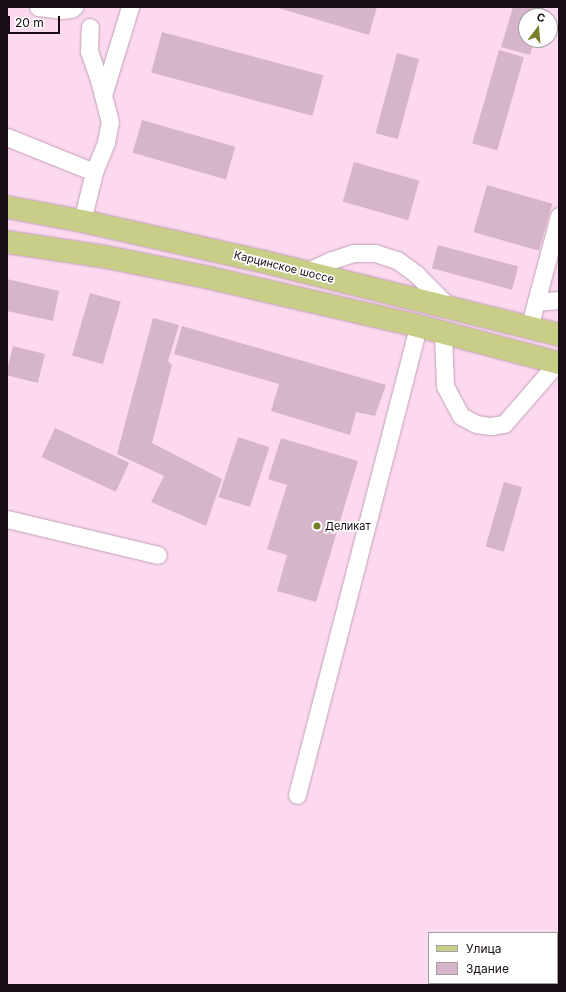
<!DOCTYPE html>
<meta charset="utf-8">
<style>
body{margin:0}
#map{position:relative;width:566px;height:992px;overflow:hidden;background:#fcd9ef;font-family:Inter,sans-serif}
div>[style]{position:absolute}
.building>*{inset:0;background:#d6b4c9;transform-origin:0 0}
.roads{filter:drop-shadow(0 0 1px #c1a0b4) drop-shadow(0 0 1px #c1a0b4)}
.minor>*{height:17px;margin:-8.5px;padding:0 8.5px;transform-origin:8.5px;border-radius:8.5px;background:#fff}
.major>*{height:22px;margin:-11px;padding:0 11px;transform-origin:11px;border-radius:11px;background:#c8cd88}
.dots>*{width:11px;height:11px;translate:-50% -50%;box-sizing:border-box;border:2px solid #fff;border-radius:50%}
span{translate:-50% -50%;white-space:nowrap;text-align:center;line-height:1.15;-webkit-text-stroke:3.5px #fff;paint-order:stroke}
.street-label{font-size:11px;color:#180d14}
.poi-label{font-size:11px;color:#180d14}
.left{translate:0 -50%;text-align:left}
.frame{position:absolute;inset:0;border:8px solid #180d14;pointer-events:none}
.legend{position:absolute;left:428px;top:932px;width:130px;height:52px;box-sizing:border-box;background:#fff;border:1px solid #a39ea1;margin:0;padding:5px 7px;list-style:none;font-size:12px;color:#180d14}
.legend li{display:flex;align-items:center;gap:8px;height:20px}
.legend b{width:20px;border:1px solid #a39ea1}
.north{position:absolute;left:518px;top:8px;width:40px;height:40px;box-sizing:border-box;background:#fff;border:1px solid #a39ea1;border-radius:50%;rotate:16deg;font-size:11px;font-weight:700;line-height:16px;text-align:center;color:#180d14}
.north::after{content:'';display:block;margin:auto;width:14px;height:18px;background:#787f2a;clip-path:polygon(50% 0,100% 100%,50% 72%,0 100%)}
.scale{position:absolute;left:8px;top:16px;width:52px;height:18px;box-sizing:border-box;border:2px solid #180d14;border-top:0;padding-left:5px;font-size:12px;line-height:14px;white-space:nowrap;color:#180d14;-webkit-text-stroke:3px #fff;paint-order:stroke}
</style>
<div id="map">
<div class="building">
<div style="clip-path:polygon(275px 7px,377px 7px,369px 35px)"></div>
<div style="clip-path:polygon(513px 7px,544px 7px,541px 16px,526px 16px,526px 40px,534px 40px,530px 55px,501px 47px)"></div>
<div style="left:162px;top:32px;width:167px;height:42px;rotate:15deg"></div>
<div style="left:499px;top:50px;width:26px;height:97px;rotate:16deg"></div>
<div style="left:397px;top:53px;width:23px;height:83px;rotate:15deg"></div>
<div style="left:142px;top:120px;width:97px;height:34px;rotate:16deg"></div>
<div style="left:354px;top:162px;width:68px;height:41px;rotate:16deg"></div>
<div style="left:487px;top:185px;width:68px;height:49px;rotate:16deg"></div>
<div style="left:438px;top:245px;width:83px;height:24px;rotate:15deg"></div>
<div style="clip-path:polygon(7px 279px,59px 291px,53px 321px,7px 311px)"></div>
<div style="left:90px;top:293px;width:32px;height:65px;rotate:16deg"></div>
<div style="clip-path:polygon(153px 318px,179px 325px,168px 361px,172px 365px,152px 443px,222px 479px,206px 526px,151px 502px,164px 476px,117px 454px)"></div>
<div style="clip-path:polygon(182px 326px,386px 385px,375px 416px,356px 412px,350px 435px,271px 411px,279px 384px,174px 354px)"></div>
<div style="left:13px;top:346px;width:33px;height:30px;rotate:14deg"></div>
<div style="left:55px;top:428px;width:82px;height:32px;rotate:25deg"></div>
<div style="left:238px;top:437px;width:33px;height:63px;rotate:18deg"></div>
<div style="clip-path:polygon(281px 438px,358px 461px,316px 602px,277px 591px,287px 555px,267px 549px,287px 485px,268px 479px)"></div>
<div style="left:504px;top:482px;width:19px;height:67px;rotate:16deg"></div>
</div>
<div class="roads">
<div class="minor">
<div style="left:38px;top:7px;width:24px;rotate:7deg"></div>
<div style="left:62px;top:10px;width:9px;rotate:-6deg"></div>
<div style="left:71px;top:9px;width:4px;rotate:-34deg"></div>
<div style="left:103px;top:95px;width:92px;rotate:-72.9deg"></div>
<div style="left:7px;top:137px;width:94px;rotate:21.9deg"></div>
<div style="left:82px;top:221px;width:50px;rotate:-76.2deg"></div>
<div style="left:94px;top:172px;width:32px;rotate:-68deg"></div>
<div style="left:106px;top:142px;width:20px;rotate:-79deg"></div>
<div style="left:110px;top:122px;width:43px;rotate:-104.7deg"></div>
<div style="left:99px;top:80px;width:31px;rotate:-109deg"></div>
<div style="left:89px;top:51px;width:24px;rotate:-88deg"></div>
<div style="left:306px;top:272px;width:29px;rotate:-25deg"></div>
<div style="left:332px;top:260px;width:23px;rotate:-18deg"></div>
<div style="left:354px;top:253px;width:21px"></div>
<div style="left:375px;top:253px;width:23px;rotate:18deg"></div>
<div style="left:397px;top:260px;width:24px;rotate:36deg"></div>
<div style="left:416px;top:274px;width:48px;rotate:45deg"></div>
<div style="left:536px;top:302px;width:23px;rotate:-5deg"></div>
<div style="left:529px;top:328px;width:116px;rotate:-75deg"></div>
<div style="left:443px;top:333px;width:53px;rotate:87.8deg"></div>
<div style="left:445px;top:386px;width:34px;rotate:62deg"></div>
<div style="left:461px;top:416px;width:17px;rotate:28deg"></div>
<div style="left:476px;top:424px;width:15px;rotate:8deg"></div>
<div style="left:491px;top:426px;width:13px;rotate:-9deg"></div>
<div style="left:504px;top:424px;width:81px;rotate:-49deg"></div>
<div style="left:557px;top:363px;width:3px;rotate:45deg"></div>
<div style="left:7px;top:519px;width:155px;rotate:13.4deg"></div>
<div style="left:297px;top:795px;width:484px;rotate:-75.5deg"></div>
</div>
<div class="major">
<div style="left:7px;top:207px;width:76px;rotate:10.6deg"></div>
<div style="left:82px;top:221px;width:183px;rotate:12.6deg"></div>
<div style="left:261px;top:261px;width:307px;rotate:13.9deg"></div>
<div style="left:7px;top:242px;width:100px;rotate:8.6deg"></div>
<div style="left:106px;top:257px;width:102px;rotate:11.3deg"></div>
<div style="left:206px;top:277px;width:218px;rotate:13deg"></div>
<div style="left:418px;top:326px;width:146px;rotate:14.7deg"></div>
</div>
</div>
<div class="dots">
<div style="left:317px;top:526px;background:#787f2a"></div>
</div>
<div class="street-label">
<span style="left:284px;top:267px;rotate:14deg">Карцинское шоссе</span>
</div>
<div class="poi-label">
<span class="left" style="left:325px;top:526px">Деликат</span>
</div>
<div class="frame"></div>
<ul class="legend">
<li><b style="height:5px;background:#c8cd88"></b>Улица</li>
<li><b style="height:11px;background:#d6b4c9"></b>Здание</li>
</ul>
<div class="north">С</div>
<div class="scale">20 m</div>
</div>
